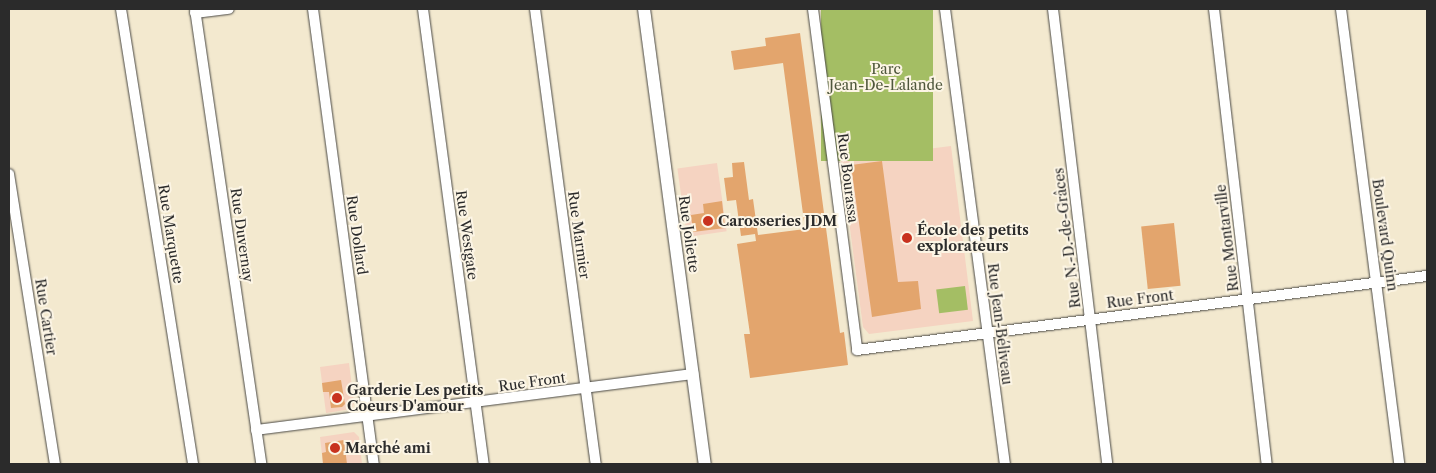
<!DOCTYPE html>
<meta charset="utf-8">
<style>
body{margin:0}
#map{position:relative;width:1436px;height:473px;overflow:hidden;background:#f3e9cf;font-family:"Libre Caslon Text",serif}
div>[style]{position:absolute}
.built>*{inset:0;background:#f5d3c1;transform-origin:0 0}
.green>*{inset:0;background:#a4be64;transform-origin:0 0}
.building>*{inset:0;background:#e3a56d;transform-origin:0 0}
.roads{filter:drop-shadow(0 0 1px #494844) drop-shadow(0 0 1px #494844)}
.minor>*{height:10px;margin:-5px;padding:0 5px;transform-origin:5px;border-radius:5px;background:#fff}
.tertiary>*{height:12px;margin:-6px;padding:0 6px;transform-origin:6px;border-radius:6px;background:#fff}
.dots>*{width:14px;height:14px;translate:-50% -50%;box-sizing:border-box;border:2px solid #fcf5e5;border-radius:50%}
span{translate:-50% -50%;white-space:nowrap;text-align:center;line-height:1.15;-webkit-text-stroke:4px #fcf5e5;paint-order:stroke}
.park-label{font-size:14px;color:#4f573c}
.street-label{font-size:14px;color:#2b2b2b}
.poi-label{font-size:14px;color:#2b2b2b;font-weight:700}
.left{translate:0 -50%;text-align:left}
.frame{position:absolute;inset:0;border:10px solid #2b2b2b;pointer-events:none}
</style>
<div id="map">
<div class="built">
<div style="clip-path:polygon(951px 146px,973px 321px,869px 334px,863px 327px,841px 160px)"></div>
<div style="left:717px;top:163px;width:69px;height:40px;rotate:82deg"></div>
<div style="clip-path:polygon(349px 363px,354px 403px,352px 409px,326px 413px,320px 367px)"></div>
<div style="clip-path:polygon(354px 432px,359px 437px,362px 464px,323px 464px,320px 437px)"></div>
</div>
<div class="green">
<div style="left:821px;top:9px;width:112px;height:152px"></div>
<div style="left:965px;top:286px;width:24px;height:29px;rotate:83deg"></div>
</div>
<div class="building">
<div style="clip-path:polygon(800px 33px,840px 333px,844px 332px,848px 365px,750px 378px,744px 334px,750px 334px,737px 244px,756px 241px,755px 234px,741px 236px,736px 200px,727px 201px,724px 178px,733px 177px,732px 163px,744px 162px,749px 200px,753px 199px,758px 235px,805px 229px,783px 63px,734px 70px,731px 51px,766px 46px,765px 38px)"></div>
<div style="clip-path:polygon(882px 161px,898px 282px,918px 281px,921px 309px,872px 317px,851px 165px)"></div>
<div style="clip-path:polygon(722px 201px,725px 228px,693px 232px,691px 215px,704px 213px,703px 204px)"></div>
<div style="left:1174px;top:223px;width:63px;height:33px;rotate:84deg"></div>
<div style="clip-path:polygon(341px 380px,345px 404px,342px 407px,331px 408px,329px 392px,323px 392px,322px 383px)"></div>
<div style="clip-path:polygon(344px 440px,347px 464px,323px 464px,322px 453px,326px 452px,325px 443px)"></div>
</div>
<div class="roads">
<div class="minor">
<div style="left:121px;top:9px;width:461px;rotate:81deg"></div>
<div style="left:195px;top:9px;width:460px;rotate:81.7deg"></div>
<div style="left:313px;top:9px;width:459px;rotate:82.4deg"></div>
<div style="left:423px;top:9px;width:459px;rotate:82.4deg"></div>
<div style="left:535px;top:9px;width:459px;rotate:82.4deg"></div>
<div style="left:813px;top:9px;width:344px;rotate:82.6deg"></div>
<div style="left:857px;top:350px;width:575px;rotate:-7.4deg"></div>
<div style="left:945px;top:9px;width:459px;rotate:82.5deg"></div>
<div style="left:1053px;top:9px;width:458px;rotate:83.2deg"></div>
<div style="left:1214px;top:9px;width:458px;rotate:83.4deg"></div>
<div style="left:1341px;top:9px;width:459px;rotate:82.7deg"></div>
<div style="left:195px;top:13px;width:34px;rotate:-7deg"></div>
<div style="left:9px;top:174px;width:294px;rotate:81deg"></div>
<div style="left:256px;top:430px;width:441px;rotate:-7.3deg"></div>
</div>
<div class="tertiary">
<div style="left:644px;top:9px;width:459px;rotate:82.4deg"></div>
</div>
</div>
<div class="dots">
<div style="left:708px;top:221px;background:#c8321e"></div>
<div style="left:907px;top:238px;background:#c8321e"></div>
<div style="left:337px;top:398px;background:#c8321e"></div>
<div style="left:335px;top:448px;background:#c8321e"></div>
</div>
<div class="park-label">
<span style="left:886px;top:77px">Parc<br>Jean-De-Lalande</span>
</div>
<div class="street-label">
<span style="left:848px;top:178px;rotate:83deg">Rue Bourassa</span>
<span style="left:171px;top:234px;rotate:81deg">Rue Marquette</span>
<span style="left:689px;top:234px;rotate:82deg">Rue Joliette</span>
<span style="left:242px;top:235px;rotate:82deg">Rue Duvernay</span>
<span style="left:357px;top:235px;rotate:82deg">Rue Dollard</span>
<span style="left:467px;top:235px;rotate:82deg">Rue Westgate</span>
<span style="left:579px;top:235px;rotate:82deg">Rue Marmier</span>
<span style="left:1385px;top:235px;rotate:82deg">Boulevard Quinn</span>
<span style="left:1067px;top:238px;rotate:-97deg">Rue N.-D.-de-Grâces</span>
<span style="left:1227px;top:238px;rotate:-97deg">Rue Montarville</span>
<span style="left:1140px;top:299px;rotate:-7deg">Rue Front</span>
<span style="left:46px;top:317px;rotate:81deg">Rue Cartier</span>
<span style="left:1000px;top:324px;rotate:83deg">Rue Jean-Béliveau</span>
<span style="left:532px;top:382px;rotate:-8deg">Rue Front</span>
</div>
<div class="poi-label">
<span class="left" style="left:718px;top:221px">Carosseries JDM</span>
<span class="left" style="left:917px;top:238px">École des petits<br>explorateurs</span>
<span class="left" style="left:347px;top:398px">Garderie Les petits<br>Coeurs D'amour</span>
<span class="left" style="left:345px;top:448px">Marché ami</span>
</div>
<div class="frame"></div>
</div>
